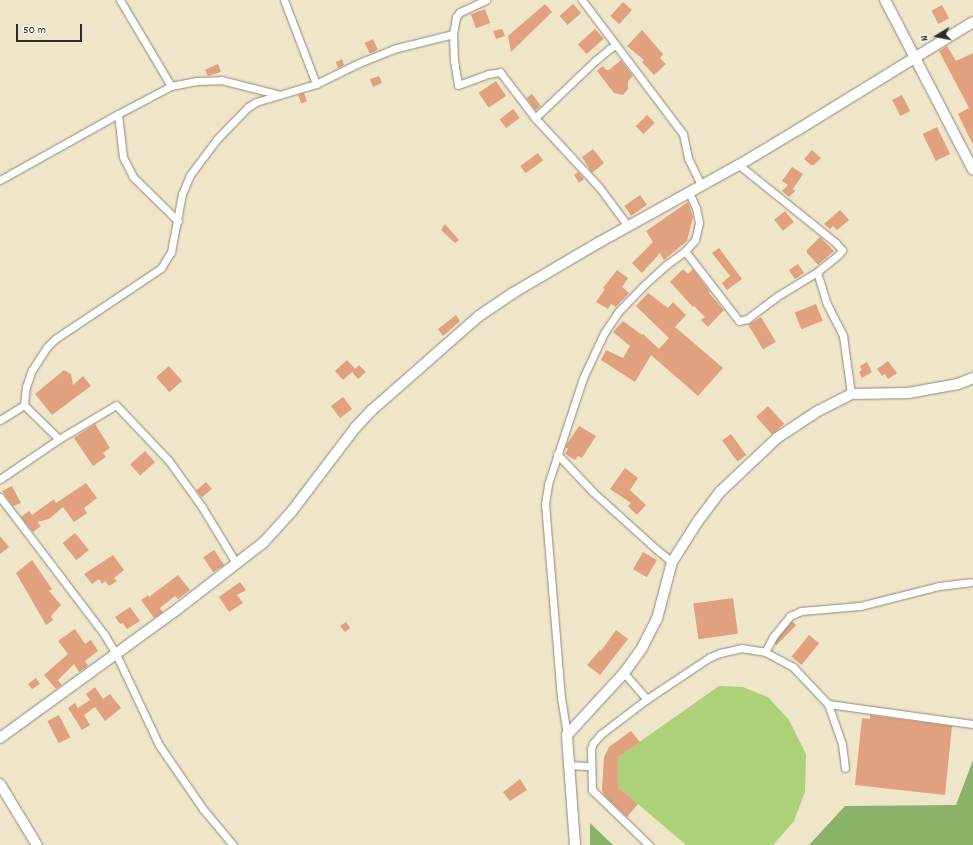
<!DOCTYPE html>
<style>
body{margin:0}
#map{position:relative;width:973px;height:845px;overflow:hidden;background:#efe6ca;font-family:Dekko,sans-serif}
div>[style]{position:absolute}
.green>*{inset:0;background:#add179}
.forest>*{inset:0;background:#8ab369}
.building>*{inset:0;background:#e1a07e;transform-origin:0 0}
.roads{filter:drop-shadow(0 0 1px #8d887a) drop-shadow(0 0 1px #8d887a)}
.street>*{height:7px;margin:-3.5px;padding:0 3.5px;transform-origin:3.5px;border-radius:3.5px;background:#fff}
.secondary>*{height:10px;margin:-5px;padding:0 5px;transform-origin:5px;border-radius:5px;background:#fff}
span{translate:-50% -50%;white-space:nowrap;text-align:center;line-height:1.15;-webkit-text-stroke:3px #fbf7ec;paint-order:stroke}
.north{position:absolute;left:917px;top:16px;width:40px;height:40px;-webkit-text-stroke:3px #fbf7ec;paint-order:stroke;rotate:260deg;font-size:11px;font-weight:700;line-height:16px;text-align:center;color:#2b2b2b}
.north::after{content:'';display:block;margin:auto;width:14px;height:18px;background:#2b2b2b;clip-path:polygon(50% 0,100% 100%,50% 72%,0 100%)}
.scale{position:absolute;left:16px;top:24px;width:66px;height:18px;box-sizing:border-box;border:2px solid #2b2b2b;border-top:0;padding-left:5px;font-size:12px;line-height:14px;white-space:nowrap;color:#2b2b2b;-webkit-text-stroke:3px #fbf7ec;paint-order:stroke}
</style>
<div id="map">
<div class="green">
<div style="clip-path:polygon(719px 686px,743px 687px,768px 697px,789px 720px,806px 754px,805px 792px,794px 821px,773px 845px,686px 845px,618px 787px,618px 757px)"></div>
</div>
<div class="forest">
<div style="clip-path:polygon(973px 760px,973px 845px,809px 845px,845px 806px,956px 805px)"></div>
<div style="clip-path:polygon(590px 823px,613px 845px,590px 845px)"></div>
</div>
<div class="building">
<div style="left:623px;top:2px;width:12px;height:19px;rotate:42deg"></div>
<div style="clip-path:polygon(545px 4px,552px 12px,511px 52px,508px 36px)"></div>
<div style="left:573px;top:4px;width:12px;height:18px;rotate:48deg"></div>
<div style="left:942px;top:5px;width:15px;height:12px;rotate:62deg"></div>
<div style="left:485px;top:9px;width:15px;height:15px;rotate:70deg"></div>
<div style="clip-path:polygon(502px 29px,505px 36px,496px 39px,493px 31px)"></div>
<div style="left:595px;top:29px;width:13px;height:23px;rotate:48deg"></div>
<div style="clip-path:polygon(642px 30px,663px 54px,660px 58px,666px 64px,654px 75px,642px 62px,644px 60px,627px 46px)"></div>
<div style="left:373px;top:39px;width:12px;height:9px;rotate:66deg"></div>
<div style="clip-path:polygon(947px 46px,956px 61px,973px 53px,973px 145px,958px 114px,969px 108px,939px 51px)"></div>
<div style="clip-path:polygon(342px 59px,344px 65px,338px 68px,336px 62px)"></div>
<div style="clip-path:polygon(621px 60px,633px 76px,628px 81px,628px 89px,623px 95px,614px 93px,597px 71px,603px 66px,606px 70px,609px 70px)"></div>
<div style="clip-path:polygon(218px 64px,221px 72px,208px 76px,205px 70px)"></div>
<div style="clip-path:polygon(379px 76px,382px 83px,373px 87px,370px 79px)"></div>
<div style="left:496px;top:81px;width:18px;height:21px;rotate:56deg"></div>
<div style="left:304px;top:93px;width:9px;height:6px;rotate:72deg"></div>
<div style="left:532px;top:94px;width:15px;height:7px;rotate:53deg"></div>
<div style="left:902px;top:95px;width:18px;height:11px;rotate:63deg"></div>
<div style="left:513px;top:109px;width:11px;height:17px;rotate:52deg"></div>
<div style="left:647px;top:115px;width:11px;height:16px;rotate:45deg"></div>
<div style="left:937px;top:127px;width:30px;height:16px;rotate:64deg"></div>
<div style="clip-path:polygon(593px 149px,604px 163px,592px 173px,582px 157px)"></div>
<div style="clip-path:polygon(812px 150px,821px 158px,814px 165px,811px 165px,804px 159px)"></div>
<div style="left:538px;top:153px;width:9px;height:22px;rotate:54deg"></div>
<div style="clip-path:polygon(792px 167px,803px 174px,793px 189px,795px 191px,789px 197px,782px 191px,788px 185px,782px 181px)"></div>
<div style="clip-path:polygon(578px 172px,584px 179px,579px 183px,574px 175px)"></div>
<div style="left:640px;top:195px;width:12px;height:19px;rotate:55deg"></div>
<div style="clip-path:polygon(688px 202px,693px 217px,687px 241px,664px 260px,660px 253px,642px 273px,632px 263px,653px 242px,646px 231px)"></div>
<div style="clip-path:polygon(840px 210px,849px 220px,837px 230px,833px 226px,830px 229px,824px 224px)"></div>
<div style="left:785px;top:211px;width:14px;height:14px;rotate:51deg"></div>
<div style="clip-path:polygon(445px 224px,459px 240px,455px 243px,441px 230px)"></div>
<div style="clip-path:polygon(820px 237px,834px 251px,818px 265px,807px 253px,807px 250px)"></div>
<div style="clip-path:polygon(719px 248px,742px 279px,727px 290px,722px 283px,730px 276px,712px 253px)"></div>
<div style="left:798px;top:264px;width:11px;height:11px;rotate:56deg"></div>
<div style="clip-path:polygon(683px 269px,688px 274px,693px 269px,710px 292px,709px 293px,724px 310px,708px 327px,701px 320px,705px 317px,694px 306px,693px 307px,670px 282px)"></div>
<div style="clip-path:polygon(617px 270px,628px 278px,622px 287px,629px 293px,616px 307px,611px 304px,608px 309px,596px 302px,605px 289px,603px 288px)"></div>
<div style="clip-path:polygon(648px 293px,668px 308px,673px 302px,686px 315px,675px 327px,723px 368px,698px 396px,651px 355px,635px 382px,601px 360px,606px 350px,623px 358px,630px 346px,613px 332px,623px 321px,642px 335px,643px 334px,659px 349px,669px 338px,636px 306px)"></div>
<div style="left:816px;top:304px;width:18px;height:23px;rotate:68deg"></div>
<div style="clip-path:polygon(456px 315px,460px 321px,443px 336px,438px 329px)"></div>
<div style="left:761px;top:317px;width:29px;height:15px;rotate:59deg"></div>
<div style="clip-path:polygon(347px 360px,355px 369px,359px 365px,366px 372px,358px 379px,352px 372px,343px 380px,335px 371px)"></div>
<div style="clip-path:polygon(888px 361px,897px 373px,888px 379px,885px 374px,882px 376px,877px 369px)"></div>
<div style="clip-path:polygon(867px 362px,872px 372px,862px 378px,859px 372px,862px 370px,860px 366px)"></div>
<div style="left:169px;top:366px;width:20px;height:17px;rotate:49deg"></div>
<div style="clip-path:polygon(64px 370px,71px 374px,73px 385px,83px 376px,91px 386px,52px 415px,35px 394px)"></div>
<div style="left:343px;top:397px;width:15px;height:15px;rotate:53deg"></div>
<div style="left:768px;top:406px;width:24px;height:16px;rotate:48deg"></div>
<div style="clip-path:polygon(95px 424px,110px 448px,103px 453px,106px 457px,93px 466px,74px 438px)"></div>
<div style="clip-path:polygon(579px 426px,596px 436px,582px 458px,578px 456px,575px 460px,565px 454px,568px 449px,565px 447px)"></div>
<div style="left:731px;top:434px;width:26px;height:11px;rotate:54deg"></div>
<div style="left:145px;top:451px;width:15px;height:20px;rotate:48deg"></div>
<div style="clip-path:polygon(625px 468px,638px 478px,630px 490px,646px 505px,637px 515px,628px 506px,631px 503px,610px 489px)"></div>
<div style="left:206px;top:482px;width:9px;height:13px;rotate:49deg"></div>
<div style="clip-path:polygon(86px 483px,97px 498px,84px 508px,87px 513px,74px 522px,63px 507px,49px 519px,37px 522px,41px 526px,33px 532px,21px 517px,29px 511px,32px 515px,54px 499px,56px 503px)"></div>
<div style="clip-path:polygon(12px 486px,21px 503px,13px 506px,2px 491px)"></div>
<div style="left:75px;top:533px;width:22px;height:16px;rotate:51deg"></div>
<div style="clip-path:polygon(0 536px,9px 547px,0 554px)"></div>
<div style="left:214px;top:550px;width:18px;height:13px;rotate:56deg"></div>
<div style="left:643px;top:552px;width:16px;height:20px;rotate:30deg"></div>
<div style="clip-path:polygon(113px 555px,124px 570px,114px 578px,117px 581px,109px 586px,105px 581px,102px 584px,99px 579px,92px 584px,84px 574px)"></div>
<div style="clip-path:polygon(32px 560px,52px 589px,49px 591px,61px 605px,51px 616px,53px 620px,46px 625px,16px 573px)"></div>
<div style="clip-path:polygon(178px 575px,190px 590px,178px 599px,175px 596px,160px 608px,163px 612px,154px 618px,141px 600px,148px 595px,149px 597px)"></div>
<div style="clip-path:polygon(240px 582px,246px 590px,237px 595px,243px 603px,229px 612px,219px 597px)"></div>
<div style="left:733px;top:598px;width:36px;height:40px;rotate:82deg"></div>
<div style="clip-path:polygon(130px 607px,140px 621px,127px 629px,123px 623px,120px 624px,115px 617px)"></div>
<div style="left:792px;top:621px;width:6px;height:28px;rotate:45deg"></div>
<div style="clip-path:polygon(346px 622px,350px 628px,345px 632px,340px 626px)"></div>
<div style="clip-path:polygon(75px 629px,85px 644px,91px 640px,98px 651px,85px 661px,88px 666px,79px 672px,74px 664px,58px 680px,62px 685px,56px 689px,44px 675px,68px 654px,58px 641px)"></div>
<div style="clip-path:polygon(616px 630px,628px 639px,600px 675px,587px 665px,600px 650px,601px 651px)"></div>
<div style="left:809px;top:635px;width:13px;height:28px;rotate:39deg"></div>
<div style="clip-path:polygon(36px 678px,40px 684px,32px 689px,28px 684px)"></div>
<div style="clip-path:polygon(95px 687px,103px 699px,110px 694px,121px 708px,105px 721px,95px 707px,84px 715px,90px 725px,82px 730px,68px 708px,75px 703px,78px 708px,90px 700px,86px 694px)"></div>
<div style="left:59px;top:715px;width:25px;height:13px;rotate:63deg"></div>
<div style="clip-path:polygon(870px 715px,952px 726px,945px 795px,855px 785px,862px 718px,870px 719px)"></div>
<div style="clip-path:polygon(631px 731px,640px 742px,618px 757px,618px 787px,638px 804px,627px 817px,604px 795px,602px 790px,604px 757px,609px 747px)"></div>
<div style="clip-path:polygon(520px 779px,527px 790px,510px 801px,503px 792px)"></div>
</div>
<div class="roads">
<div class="street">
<div style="left:120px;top:0;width:100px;rotate:59.3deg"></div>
<div style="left:284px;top:0;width:90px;rotate:69.1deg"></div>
<div style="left:486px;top:0;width:29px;rotate:155deg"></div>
<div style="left:460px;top:12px;width:6px;rotate:129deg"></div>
<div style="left:456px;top:17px;width:17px;rotate:100deg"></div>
<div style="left:453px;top:34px;width:26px;rotate:88deg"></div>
<div style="left:454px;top:60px;width:25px;rotate:81deg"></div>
<div style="left:458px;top:85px;width:32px;rotate:-20deg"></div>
<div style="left:488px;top:74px;width:12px;rotate:-9deg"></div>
<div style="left:500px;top:72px;width:58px;rotate:52.7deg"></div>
<div style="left:535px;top:118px;width:94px;rotate:47.2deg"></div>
<div style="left:599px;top:187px;width:49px;rotate:53.4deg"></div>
<div style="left:582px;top:0;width:168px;rotate:53deg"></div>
<div style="left:683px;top:134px;width:25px;rotate:78deg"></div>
<div style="left:688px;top:158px;width:30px;rotate:64deg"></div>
<div style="left:118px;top:114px;width:43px;rotate:83.4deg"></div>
<div style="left:123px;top:157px;width:22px;rotate:63deg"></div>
<div style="left:133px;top:177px;width:63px;rotate:44.4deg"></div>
<div style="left:535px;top:118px;width:84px;rotate:-43.6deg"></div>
<div style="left:596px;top:60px;width:17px;rotate:-40deg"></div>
<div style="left:609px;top:49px;width:8px;rotate:-30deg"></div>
<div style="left:0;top:180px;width:135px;rotate:-29.2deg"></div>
<div style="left:118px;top:114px;width:60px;rotate:-27.8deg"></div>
<div style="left:171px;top:86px;width:26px;rotate:-11deg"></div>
<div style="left:197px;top:81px;width:24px;rotate:-2deg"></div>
<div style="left:221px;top:80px;width:58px;rotate:14deg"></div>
<div style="left:685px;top:251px;width:88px;rotate:52.4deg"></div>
<div style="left:739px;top:321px;width:8px;rotate:-14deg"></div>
<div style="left:747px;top:319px;width:36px;rotate:-37deg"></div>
<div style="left:776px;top:297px;width:48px;rotate:-31.4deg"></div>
<div style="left:817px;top:272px;width:28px;rotate:-39deg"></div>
<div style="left:839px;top:254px;width:5px;rotate:-53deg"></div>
<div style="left:842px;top:250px;width:9px;rotate:-131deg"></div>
<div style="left:836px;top:243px;width:124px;rotate:-141.2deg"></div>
<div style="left:817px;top:272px;width:34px;rotate:73deg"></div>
<div style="left:827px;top:304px;width:36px;rotate:63deg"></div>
<div style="left:843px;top:336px;width:59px;rotate:82.1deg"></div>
<div style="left:24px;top:405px;width:49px;rotate:44.2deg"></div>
<div style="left:0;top:420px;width:28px;rotate:-32deg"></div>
<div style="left:24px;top:405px;width:18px;rotate:-84deg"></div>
<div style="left:26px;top:387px;width:18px;rotate:-71deg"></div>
<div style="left:32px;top:370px;width:27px;rotate:-57deg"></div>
<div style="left:47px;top:347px;width:11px;rotate:-45deg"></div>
<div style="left:55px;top:339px;width:128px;rotate:-33.8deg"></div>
<div style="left:161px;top:268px;width:19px;rotate:-58deg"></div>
<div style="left:171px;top:252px;width:59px;rotate:-79.3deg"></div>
<div style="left:182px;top:194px;width:21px;rotate:-67deg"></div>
<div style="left:190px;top:175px;width:45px;rotate:-53.1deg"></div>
<div style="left:217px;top:139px;width:45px;rotate:-45.9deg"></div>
<div style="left:248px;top:107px;width:9px;rotate:-32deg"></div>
<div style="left:256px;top:102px;width:63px;rotate:-16.7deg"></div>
<div style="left:316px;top:84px;width:48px;rotate:-26deg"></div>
<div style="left:359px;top:63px;width:37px;rotate:-22deg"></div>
<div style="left:393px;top:49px;width:62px;rotate:-14deg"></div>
<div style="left:557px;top:454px;width:52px;rotate:46.5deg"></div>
<div style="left:593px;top:492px;width:85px;rotate:42.1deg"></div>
<div style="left:656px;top:549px;width:21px;rotate:39deg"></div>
<div style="left:0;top:479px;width:71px;rotate:-34.1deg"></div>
<div style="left:59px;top:439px;width:66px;rotate:-30.8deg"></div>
<div style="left:116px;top:405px;width:77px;rotate:46.6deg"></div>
<div style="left:169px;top:461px;width:57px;rotate:54.3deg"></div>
<div style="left:202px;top:507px;width:66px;rotate:58.7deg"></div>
<div style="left:0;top:497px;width:172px;rotate:52.8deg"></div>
<div style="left:104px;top:634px;width:23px;rotate:59deg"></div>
<div style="left:116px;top:654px;width:101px;rotate:64.7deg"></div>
<div style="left:159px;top:745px;width:78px;rotate:55.5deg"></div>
<div style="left:203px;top:809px;width:47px;rotate:50.2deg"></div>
<div style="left:765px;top:652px;width:17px;rotate:-62deg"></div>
<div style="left:773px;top:637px;width:27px;rotate:-51deg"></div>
<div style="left:790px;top:616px;width:12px;rotate:-24deg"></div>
<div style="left:801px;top:611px;width:59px;rotate:-4.8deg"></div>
<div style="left:860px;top:606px;width:81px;rotate:-14.2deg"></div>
<div style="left:939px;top:586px;width:31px;rotate:-7deg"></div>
<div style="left:624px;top:673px;width:35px;rotate:49deg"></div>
<div style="left:828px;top:704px;width:146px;rotate:7.9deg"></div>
<div style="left:567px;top:735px;width:37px;rotate:-99deg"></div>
<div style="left:561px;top:698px;width:195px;rotate:-94.7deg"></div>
<div style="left:545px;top:504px;width:20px;rotate:-81deg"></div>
<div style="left:548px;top:484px;width:112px;rotate:-71.7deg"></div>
<div style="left:583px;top:378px;width:50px;rotate:-65deg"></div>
<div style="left:604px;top:333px;width:25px;rotate:-56deg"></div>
<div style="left:618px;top:312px;width:37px;rotate:-46deg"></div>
<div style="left:644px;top:285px;width:30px;rotate:-42deg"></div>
<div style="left:666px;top:265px;width:24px;rotate:-36deg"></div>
<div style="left:685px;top:251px;width:15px;rotate:-48deg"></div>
<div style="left:695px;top:240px;width:17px;rotate:-77deg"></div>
<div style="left:699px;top:223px;width:15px;rotate:-101deg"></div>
<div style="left:696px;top:208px;width:17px;rotate:-114deg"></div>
<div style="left:569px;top:765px;width:22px;rotate:3deg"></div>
<div style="left:649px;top:845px;width:79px;rotate:-136deg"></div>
<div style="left:592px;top:790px;width:41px;rotate:-91.4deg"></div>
<div style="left:591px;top:749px;width:6px;rotate:-72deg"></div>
<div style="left:593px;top:743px;width:12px;rotate:-48deg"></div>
<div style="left:601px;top:734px;width:58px;rotate:-37.3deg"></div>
<div style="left:647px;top:699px;width:76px;rotate:-33.7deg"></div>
<div style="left:710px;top:657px;width:11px;rotate:-22deg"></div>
<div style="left:720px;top:653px;width:22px;rotate:-13deg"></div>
<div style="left:741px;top:648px;width:24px;rotate:9deg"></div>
<div style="left:765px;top:652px;width:32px;rotate:28deg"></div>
<div style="left:793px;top:667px;width:51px;rotate:46.6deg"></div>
<div style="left:828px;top:704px;width:42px;rotate:70.7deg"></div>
<div style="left:842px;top:744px;width:24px;rotate:83deg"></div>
</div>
<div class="secondary">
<div style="left:885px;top:0;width:191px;rotate:62.6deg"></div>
<div style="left:0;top:738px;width:221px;rotate:-36deg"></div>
<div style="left:179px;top:608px;width:108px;rotate:-37.8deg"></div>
<div style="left:264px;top:542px;width:42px;rotate:-47.9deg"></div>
<div style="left:292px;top:511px;width:104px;rotate:-52.8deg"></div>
<div style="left:355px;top:428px;width:25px;rotate:-47deg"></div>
<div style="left:372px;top:410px;width:142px;rotate:-41.3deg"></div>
<div style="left:479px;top:316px;width:41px;rotate:-34.1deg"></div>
<div style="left:513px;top:293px;width:99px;rotate:-30.5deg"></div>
<div style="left:598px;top:243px;width:161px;rotate:-29deg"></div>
<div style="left:739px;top:165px;width:70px;rotate:-31deg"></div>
<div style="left:799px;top:129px;width:204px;rotate:-31.6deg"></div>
<div style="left:0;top:784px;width:71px;rotate:58.8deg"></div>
<div style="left:575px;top:845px;width:110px;rotate:-94.2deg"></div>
<div style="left:567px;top:735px;width:84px;rotate:-47.4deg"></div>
<div style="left:624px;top:673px;width:31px;rotate:-54deg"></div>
<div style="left:642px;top:648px;width:33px;rotate:-63deg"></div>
<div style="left:657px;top:619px;width:59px;rotate:-75.3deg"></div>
<div style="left:672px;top:562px;width:49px;rotate:-57.6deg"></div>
<div style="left:698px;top:521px;width:38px;rotate:-53deg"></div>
<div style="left:721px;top:491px;width:77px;rotate:-43.4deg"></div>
<div style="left:777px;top:438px;width:49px;rotate:-33.4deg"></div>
<div style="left:818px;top:411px;width:37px;rotate:-27deg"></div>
<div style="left:851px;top:394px;width:57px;rotate:-1deg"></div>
<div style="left:908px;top:393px;width:51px;rotate:-10.2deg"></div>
<div style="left:958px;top:384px;width:16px;rotate:-22deg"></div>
</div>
</div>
<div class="north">N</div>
<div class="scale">50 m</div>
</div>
